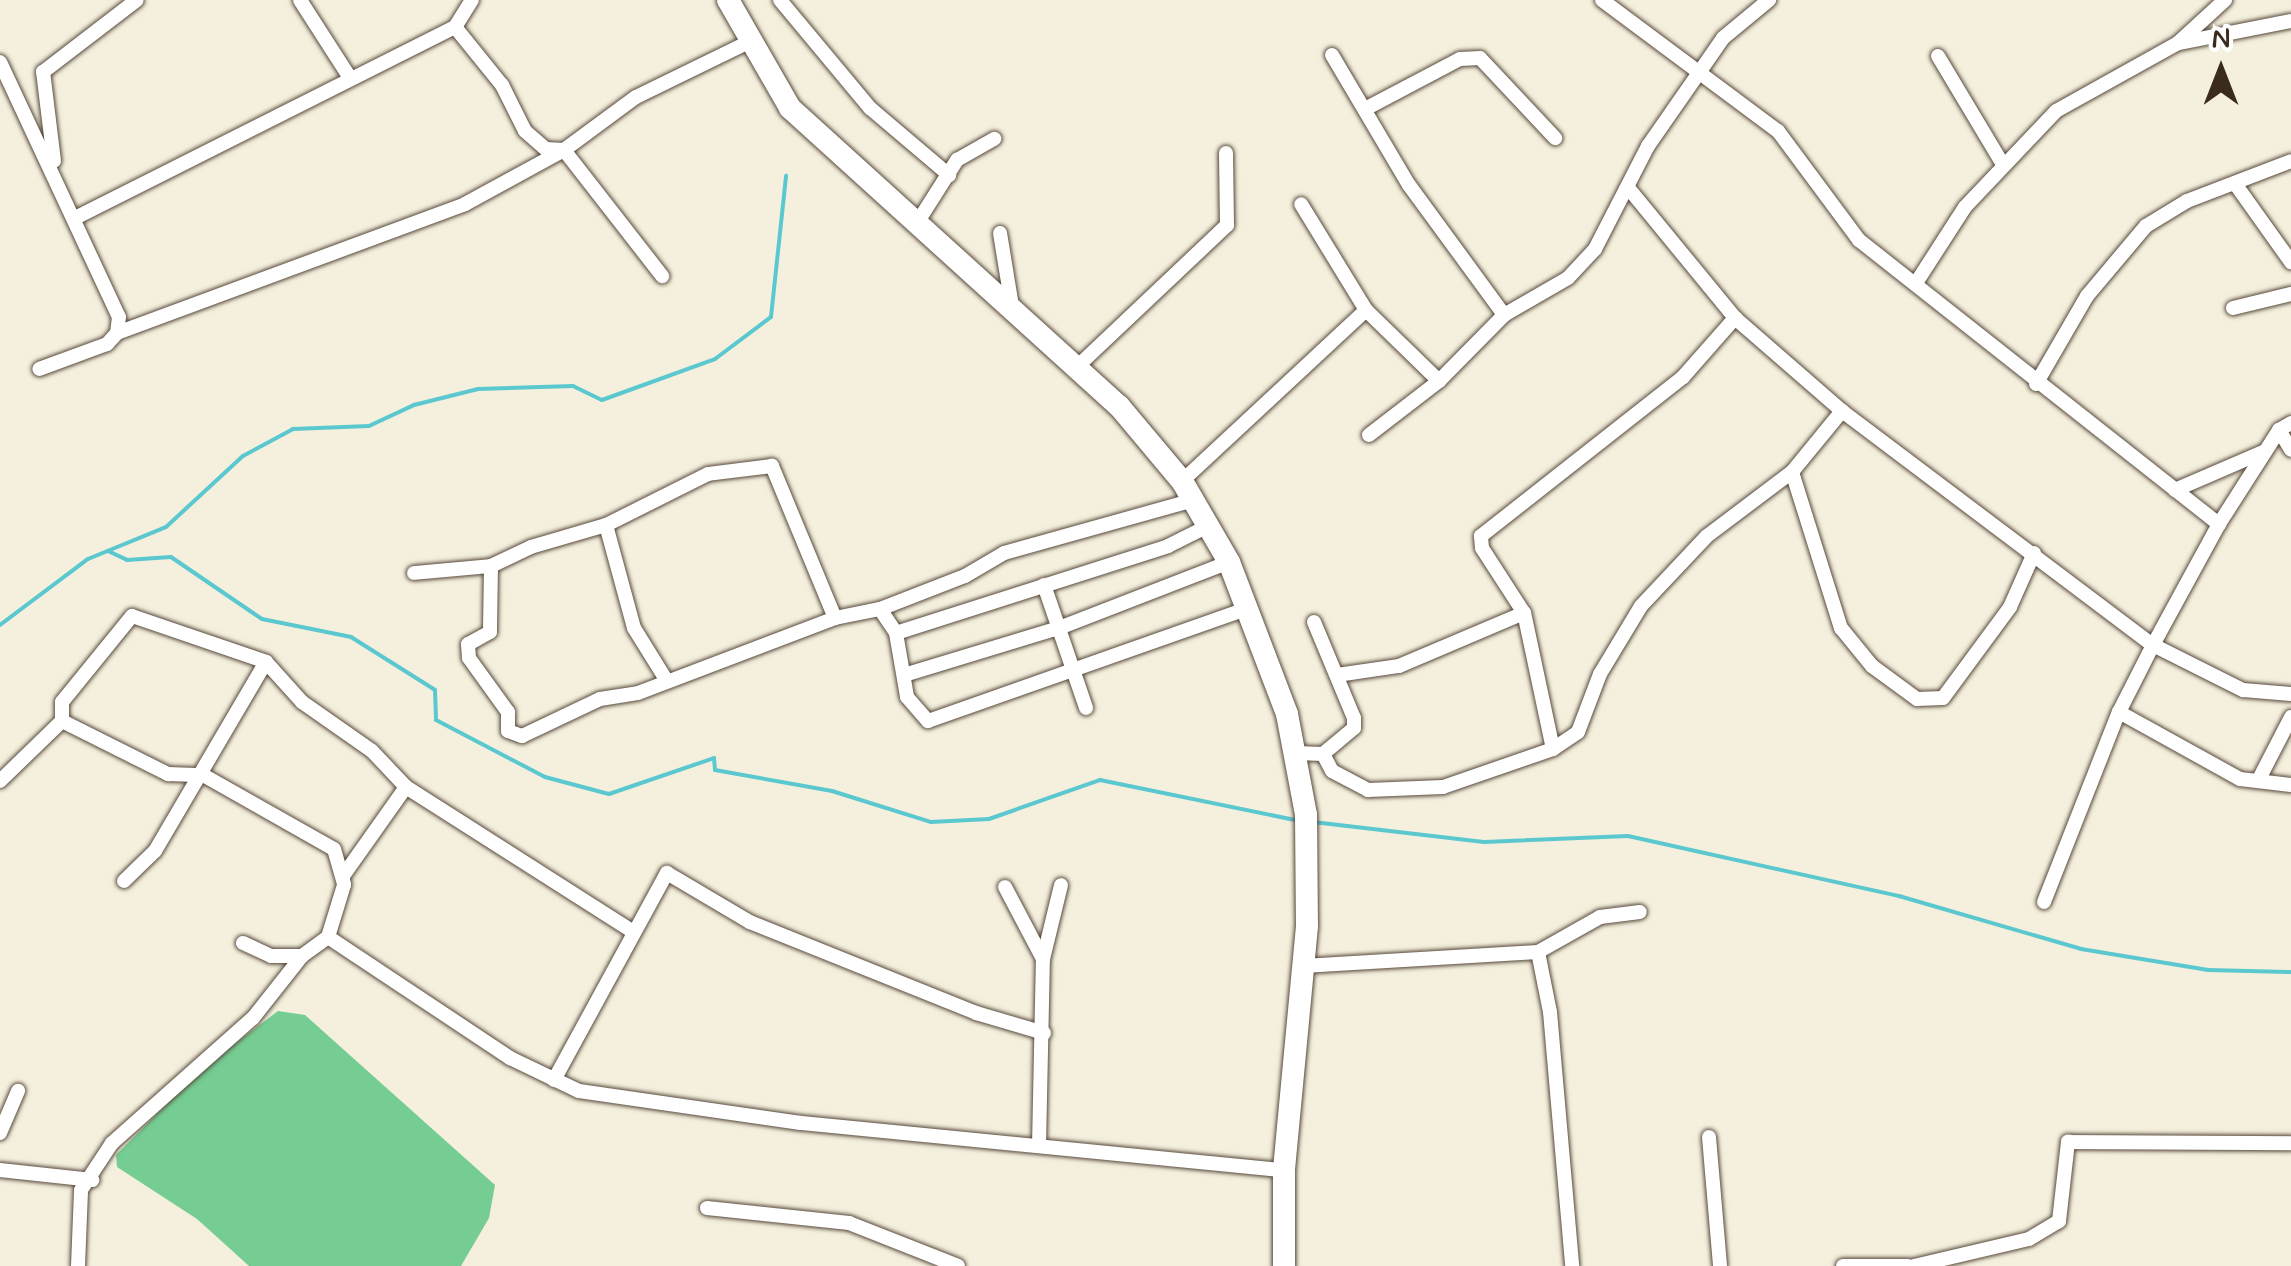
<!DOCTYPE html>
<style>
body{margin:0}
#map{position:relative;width:2291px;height:1266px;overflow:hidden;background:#f5f0de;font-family:Mynerve,sans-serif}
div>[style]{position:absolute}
.green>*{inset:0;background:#75cd93}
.stream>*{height:4px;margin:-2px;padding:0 2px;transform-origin:2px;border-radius:2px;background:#5bc8cf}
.roads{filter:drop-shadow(0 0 2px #57483b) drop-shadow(0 0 2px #57483b)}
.minor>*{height:14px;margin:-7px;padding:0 7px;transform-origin:7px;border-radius:7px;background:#fff}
.primary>*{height:22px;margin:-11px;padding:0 11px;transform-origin:11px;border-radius:11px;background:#fff}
span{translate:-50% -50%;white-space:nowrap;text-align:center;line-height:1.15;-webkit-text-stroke:9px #fff;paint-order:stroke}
.north{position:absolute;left:2171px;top:20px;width:100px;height:100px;-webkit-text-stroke:8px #fff;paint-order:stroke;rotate:0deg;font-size:28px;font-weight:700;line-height:40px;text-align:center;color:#3b2a1e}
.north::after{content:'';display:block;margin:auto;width:35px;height:45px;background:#3b2a1e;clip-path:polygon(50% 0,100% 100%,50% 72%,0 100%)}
</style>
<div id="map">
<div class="green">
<div style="clip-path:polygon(278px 1011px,305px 1015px,495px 1185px,489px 1218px,461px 1266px,249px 1266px,197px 1219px,117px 1167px,116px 1155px,204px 1067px)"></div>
</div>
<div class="stream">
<div style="left:108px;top:551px;width:21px;rotate:25deg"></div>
<div style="left:127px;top:560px;width:44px;rotate:-3.9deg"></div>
<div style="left:171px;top:557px;width:110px;rotate:34.3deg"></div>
<div style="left:262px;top:619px;width:91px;rotate:11.4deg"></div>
<div style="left:351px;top:637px;width:99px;rotate:32.2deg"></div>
<div style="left:435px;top:690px;width:30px;rotate:88deg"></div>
<div style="left:436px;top:720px;width:123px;rotate:27.6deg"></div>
<div style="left:545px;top:777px;width:66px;rotate:14.9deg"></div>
<div style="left:609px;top:794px;width:111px;rotate:-18.9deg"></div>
<div style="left:714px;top:758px;width:12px;rotate:85deg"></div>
<div style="left:715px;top:770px;width:119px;rotate:10.2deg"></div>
<div style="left:832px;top:791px;width:104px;rotate:17.4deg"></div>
<div style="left:931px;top:822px;width:58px;rotate:-3deg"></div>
<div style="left:989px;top:819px;width:118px;rotate:-19.4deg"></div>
<div style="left:1100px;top:780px;width:203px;rotate:11.6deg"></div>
<div style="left:0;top:625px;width:110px;rotate:-36.9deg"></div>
<div style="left:88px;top:559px;width:84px;rotate:-22.3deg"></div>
<div style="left:166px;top:527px;width:105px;rotate:-42.7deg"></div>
<div style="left:243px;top:456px;width:57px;rotate:-28.4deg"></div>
<div style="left:293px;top:429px;width:76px;rotate:-2.3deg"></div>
<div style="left:369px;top:426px;width:50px;rotate:-25deg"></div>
<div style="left:414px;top:405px;width:66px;rotate:-14deg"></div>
<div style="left:478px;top:389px;width:95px;rotate:-1.8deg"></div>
<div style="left:573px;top:386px;width:32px;rotate:26deg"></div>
<div style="left:602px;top:400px;width:120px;rotate:-19.9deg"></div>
<div style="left:715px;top:359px;width:70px;rotate:-36.9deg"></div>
<div style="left:771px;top:317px;width:142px;rotate:-83.9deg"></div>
<div style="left:1313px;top:822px;width:172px;rotate:6.7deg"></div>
<div style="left:1484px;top:842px;width:144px;rotate:-2.4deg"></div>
<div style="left:1628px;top:836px;width:278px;rotate:12.5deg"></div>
<div style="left:1899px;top:896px;width:190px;rotate:16.2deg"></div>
<div style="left:2081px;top:949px;width:129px;rotate:9.4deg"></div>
<div style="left:2208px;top:970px;width:83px;rotate:1.4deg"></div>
</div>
<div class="roads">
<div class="minor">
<div style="left:300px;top:0;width:93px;rotate:57.3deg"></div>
<div style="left:780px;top:0;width:141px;rotate:50.2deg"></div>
<div style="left:870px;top:108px;width:104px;rotate:40.3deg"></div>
<div style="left:1602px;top:0;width:219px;rotate:36.7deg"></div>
<div style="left:1778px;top:131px;width:136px;rotate:53.4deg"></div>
<div style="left:1859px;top:240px;width:459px;rotate:38.3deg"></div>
<div style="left:455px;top:27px;width:75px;rotate:51deg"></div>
<div style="left:502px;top:85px;width:51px;rotate:63.4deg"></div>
<div style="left:525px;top:131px;width:28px;rotate:41deg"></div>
<div style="left:546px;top:149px;width:18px;rotate:3deg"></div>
<div style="left:564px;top:150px;width:160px;rotate:52.1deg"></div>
<div style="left:2179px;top:43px;width:114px;rotate:-11.1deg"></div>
<div style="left:1332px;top:55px;width:151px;rotate:59.4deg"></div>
<div style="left:1409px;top:185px;width:161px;rotate:53.8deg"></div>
<div style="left:1938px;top:56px;width:125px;rotate:59.1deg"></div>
<div style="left:0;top:62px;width:281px;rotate:65deg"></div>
<div style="left:119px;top:317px;width:16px;rotate:97deg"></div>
<div style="left:117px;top:333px;width:15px;rotate:132deg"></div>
<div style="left:107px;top:344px;width:72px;rotate:159.8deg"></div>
<div style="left:1365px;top:109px;width:107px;rotate:-27.8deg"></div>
<div style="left:1460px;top:59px;width:20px;rotate:-3deg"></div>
<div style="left:1480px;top:58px;width:110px;rotate:46.8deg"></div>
<div style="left:54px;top:161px;width:90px;rotate:-97deg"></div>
<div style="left:43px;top:72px;width:118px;rotate:-37.5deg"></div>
<div style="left:2236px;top:185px;width:95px;rotate:54.5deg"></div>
<div style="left:1630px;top:190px;width:166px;rotate:50.6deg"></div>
<div style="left:1735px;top:318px;width:142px;rotate:41deg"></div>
<div style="left:1842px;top:411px;width:389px;rotate:37deg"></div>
<div style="left:2153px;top:645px;width:101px;rotate:26.6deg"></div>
<div style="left:2243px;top:690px;width:48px;rotate:4.8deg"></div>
<div style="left:77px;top:217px;width:423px;rotate:-26.7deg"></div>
<div style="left:455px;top:27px;width:32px;rotate:-58deg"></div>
<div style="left:917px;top:223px;width:75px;rotate:-57.6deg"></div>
<div style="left:957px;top:160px;width:43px;rotate:-29.6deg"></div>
<div style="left:1000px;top:233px;width:74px;rotate:80.7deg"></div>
<div style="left:1916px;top:283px;width:90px;rotate:-57.2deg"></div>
<div style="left:1965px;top:207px;width:132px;rotate:-46.5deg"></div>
<div style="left:2056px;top:111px;width:140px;rotate:-29.1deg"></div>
<div style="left:2178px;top:43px;width:64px;rotate:-42.5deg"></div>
<div style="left:2233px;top:308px;width:60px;rotate:-13.6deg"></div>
<div style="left:1366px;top:310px;width:102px;rotate:44.2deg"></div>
<div style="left:117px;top:333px;width:371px;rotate:-20.3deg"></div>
<div style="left:465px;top:204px;width:113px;rotate:-28.6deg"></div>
<div style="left:564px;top:150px;width:89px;rotate:-36.4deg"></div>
<div style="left:636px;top:97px;width:126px;rotate:-26deg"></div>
<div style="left:1079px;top:365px;width:204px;rotate:-43.4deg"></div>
<div style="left:1227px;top:225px;width:72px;rotate:-90.8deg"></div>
<div style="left:2036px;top:384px;width:102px;rotate:-59.9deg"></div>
<div style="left:2087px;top:296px;width:92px;rotate:-49.9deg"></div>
<div style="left:2146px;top:226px;width:48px;rotate:-31.4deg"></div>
<div style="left:2187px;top:201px;width:111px;rotate:-21deg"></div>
<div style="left:2279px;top:430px;width:23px;rotate:59deg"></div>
<div style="left:1369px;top:435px;width:88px;rotate:-37.6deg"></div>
<div style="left:1439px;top:381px;width:93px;rotate:-45.4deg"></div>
<div style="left:1504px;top:315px;width:74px;rotate:-30deg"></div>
<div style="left:1568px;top:278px;width:40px;rotate:-47deg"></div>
<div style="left:1595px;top:249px;width:116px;rotate:-62.8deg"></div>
<div style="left:1648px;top:146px;width:131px;rotate:-55.2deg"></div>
<div style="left:1723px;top:38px;width:60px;rotate:-39.6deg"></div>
<div style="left:1792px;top:472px;width:164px;rotate:72.6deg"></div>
<div style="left:1841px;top:628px;width:49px;rotate:50.8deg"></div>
<div style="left:1872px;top:666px;width:56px;rotate:36.3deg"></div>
<div style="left:1917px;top:699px;width:26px;rotate:-2deg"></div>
<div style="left:1943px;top:698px;width:113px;rotate:-53.6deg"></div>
<div style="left:2010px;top:607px;width:59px;rotate:-66deg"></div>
<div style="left:1182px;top:481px;width:251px;rotate:-42.9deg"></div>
<div style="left:1366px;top:310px;width:124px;rotate:-121.5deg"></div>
<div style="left:2175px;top:490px;width:98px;rotate:-23.4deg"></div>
<div style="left:606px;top:525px;width:107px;rotate:74.8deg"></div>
<div style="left:634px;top:628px;width:59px;rotate:58.2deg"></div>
<div style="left:414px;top:573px;width:77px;rotate:-5.2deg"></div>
<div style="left:1044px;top:585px;width:130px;rotate:71.1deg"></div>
<div style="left:880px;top:609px;width:29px;rotate:56deg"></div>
<div style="left:896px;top:633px;width:65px;rotate:80.2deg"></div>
<div style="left:907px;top:697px;width:32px;rotate:49deg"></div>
<div style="left:928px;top:721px;width:339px;rotate:-19.4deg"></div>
<div style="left:835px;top:618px;width:165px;rotate:-112.5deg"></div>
<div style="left:772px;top:466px;width:64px;rotate:172.9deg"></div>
<div style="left:708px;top:474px;width:114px;rotate:153.4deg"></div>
<div style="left:606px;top:525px;width:78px;rotate:163.7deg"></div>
<div style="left:531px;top:547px;width:44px;rotate:154.6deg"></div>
<div style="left:491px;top:566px;width:66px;rotate:90.9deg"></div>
<div style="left:490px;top:632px;width:25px;rotate:151deg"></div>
<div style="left:468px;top:644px;width:14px;rotate:86deg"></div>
<div style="left:469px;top:658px;width:67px;rotate:54.2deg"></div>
<div style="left:508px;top:712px;width:19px;rotate:90deg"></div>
<div style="left:508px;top:731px;width:15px;rotate:20deg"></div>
<div style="left:522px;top:736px;width:86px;rotate:-25.4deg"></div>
<div style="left:600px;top:699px;width:38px;rotate:-9deg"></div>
<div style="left:638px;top:693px;width:211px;rotate:-20.8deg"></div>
<div style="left:835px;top:618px;width:46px;rotate:-11.3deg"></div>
<div style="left:880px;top:609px;width:91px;rotate:-21.2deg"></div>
<div style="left:965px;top:576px;width:45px;rotate:-30.5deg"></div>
<div style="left:1004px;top:553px;width:197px;rotate:-15.6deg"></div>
<div style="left:1314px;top:622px;width:104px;rotate:67.4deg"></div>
<div style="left:1354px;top:718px;width:10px;rotate:90deg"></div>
<div style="left:1354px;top:728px;width:40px;rotate:140deg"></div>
<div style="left:896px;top:633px;width:286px;rotate:-17.7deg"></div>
<div style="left:1168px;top:546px;width:47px;rotate:-26.6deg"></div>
<div style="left:904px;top:675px;width:162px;rotate:-16.9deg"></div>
<div style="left:1059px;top:628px;width:182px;rotate:-21.2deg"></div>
<div style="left:1337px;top:675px;width:63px;rotate:-8.3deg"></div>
<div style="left:1399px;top:666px;width:136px;rotate:-23deg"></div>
<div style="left:2119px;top:712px;width:138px;rotate:29deg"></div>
<div style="left:2240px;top:779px;width:51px;rotate:6.7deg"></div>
<div style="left:62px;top:721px;width:119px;rotate:26.6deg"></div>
<div style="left:168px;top:774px;width:35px;rotate:2deg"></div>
<div style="left:203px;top:775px;width:150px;rotate:29.5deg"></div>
<div style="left:334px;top:849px;width:37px;rotate:74deg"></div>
<div style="left:344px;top:885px;width:54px;rotate:107.1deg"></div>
<div style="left:328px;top:937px;width:32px;rotate:144deg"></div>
<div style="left:302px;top:956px;width:31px;rotate:180deg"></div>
<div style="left:271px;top:956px;width:31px;rotate:-155deg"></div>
<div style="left:1553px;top:749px;width:139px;rotate:-102deg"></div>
<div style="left:1524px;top:613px;width:77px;rotate:-122.9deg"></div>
<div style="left:1482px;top:548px;width:12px;rotate:-95deg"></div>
<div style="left:1481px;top:536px;width:257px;rotate:-38.2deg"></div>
<div style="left:1683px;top:377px;width:79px;rotate:-48.6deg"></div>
<div style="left:1296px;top:753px;width:27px;rotate:2deg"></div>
<div style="left:1323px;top:754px;width:19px;rotate:62deg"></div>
<div style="left:1332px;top:771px;width:41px;rotate:27.8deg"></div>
<div style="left:1368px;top:790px;width:75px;rotate:-2.3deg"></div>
<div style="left:1443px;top:787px;width:116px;rotate:-19.1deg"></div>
<div style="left:1553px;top:749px;width:30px;rotate:-34deg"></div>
<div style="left:1578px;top:732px;width:62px;rotate:-69.2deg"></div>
<div style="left:1600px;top:674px;width:79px;rotate:-58.9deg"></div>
<div style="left:1641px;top:606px;width:96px;rotate:-46.7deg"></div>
<div style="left:1707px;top:536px;width:106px;rotate:-37deg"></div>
<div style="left:1792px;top:472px;width:79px;rotate:-50.7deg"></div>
<div style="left:0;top:781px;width:86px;rotate:-44.1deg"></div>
<div style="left:62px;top:721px;width:19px;rotate:-90deg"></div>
<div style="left:62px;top:702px;width:111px;rotate:-50.9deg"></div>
<div style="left:132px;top:616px;width:142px;rotate:18.9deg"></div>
<div style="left:266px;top:662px;width:54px;rotate:48deg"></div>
<div style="left:302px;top:702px;width:85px;rotate:35deg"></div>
<div style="left:372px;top:751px;width:50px;rotate:46.6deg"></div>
<div style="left:406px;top:787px;width:270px;rotate:32.5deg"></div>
<div style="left:2258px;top:781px;width:72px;rotate:-62.7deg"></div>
<div style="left:343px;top:876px;width:109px;rotate:-54.7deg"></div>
<div style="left:124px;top:881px;width:43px;rotate:-44.1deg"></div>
<div style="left:155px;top:851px;width:219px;rotate:-59.6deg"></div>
<div style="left:1005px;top:887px;width:81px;rotate:62.2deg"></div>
<div style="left:2044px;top:902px;width:204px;rotate:-68.5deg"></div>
<div style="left:2119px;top:712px;width:75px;rotate:-63.1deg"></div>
<div style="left:2153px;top:645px;width:138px;rotate:-61.4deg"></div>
<div style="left:2219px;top:524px;width:112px;rotate:-57.4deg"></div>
<div style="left:2279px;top:430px;width:14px;rotate:-30deg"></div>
<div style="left:328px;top:937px;width:219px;rotate:33.6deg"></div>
<div style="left:510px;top:1058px;width:76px;rotate:25.6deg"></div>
<div style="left:579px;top:1091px;width:224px;rotate:8.2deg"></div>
<div style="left:801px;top:1123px;width:485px;rotate:5.6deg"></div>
<div style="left:1538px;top:952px;width:61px;rotate:78.7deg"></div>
<div style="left:1550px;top:1012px;width:255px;rotate:85deg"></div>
<div style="left:1303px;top:966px;width:235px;rotate:-3.4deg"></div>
<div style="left:1538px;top:952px;width:71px;rotate:-29.4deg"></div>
<div style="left:1600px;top:917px;width:40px;rotate:-7.1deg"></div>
<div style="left:554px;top:1080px;width:236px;rotate:-61.4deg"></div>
<div style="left:667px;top:873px;width:96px;rotate:30.6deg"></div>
<div style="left:750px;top:922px;width:244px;rotate:21.9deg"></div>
<div style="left:976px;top:1013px;width:71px;rotate:16.4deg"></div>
<div style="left:0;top:1133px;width:46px;rotate:-66.8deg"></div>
<div style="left:1709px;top:1137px;width:129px;rotate:85.1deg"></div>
<div style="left:1039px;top:1146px;width:187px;rotate:-88.8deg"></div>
<div style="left:1043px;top:959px;width:76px;rotate:-76.3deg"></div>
<div style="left:0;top:1170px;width:93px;rotate:6.2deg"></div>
<div style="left:707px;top:1208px;width:143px;rotate:6deg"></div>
<div style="left:849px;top:1223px;width:117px;rotate:21.5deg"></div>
<div style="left:78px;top:1266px;width:76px;rotate:-87.7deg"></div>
<div style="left:81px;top:1190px;width:56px;rotate:-56.6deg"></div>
<div style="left:112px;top:1143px;width:188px;rotate:-41.6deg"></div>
<div style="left:253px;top:1018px;width:79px;rotate:-51.7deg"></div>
<div style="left:1843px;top:1266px;width:65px"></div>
<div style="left:1914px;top:1266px;width:118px;rotate:-13.2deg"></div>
<div style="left:2029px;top:1239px;width:35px;rotate:-31deg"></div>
<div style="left:2059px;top:1221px;width:80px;rotate:-83.5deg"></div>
<div style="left:2068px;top:1142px;width:223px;rotate:0.3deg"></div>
</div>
<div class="primary">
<div style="left:728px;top:0;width:125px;rotate:60.1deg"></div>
<div style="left:790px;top:108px;width:444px;rotate:42.2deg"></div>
<div style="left:1119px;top:406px;width:98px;rotate:50deg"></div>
<div style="left:1182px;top:481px;width:94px;rotate:59.9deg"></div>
<div style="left:1229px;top:562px;width:163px;rotate:69.1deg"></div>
<div style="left:1287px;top:714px;width:103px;rotate:79.3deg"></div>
<div style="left:1306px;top:815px;width:111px;rotate:89.5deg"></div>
<div style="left:1307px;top:926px;width:245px;rotate:95.4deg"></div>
<div style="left:1284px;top:1170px;width:96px;rotate:90deg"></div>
</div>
</div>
<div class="north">N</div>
</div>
